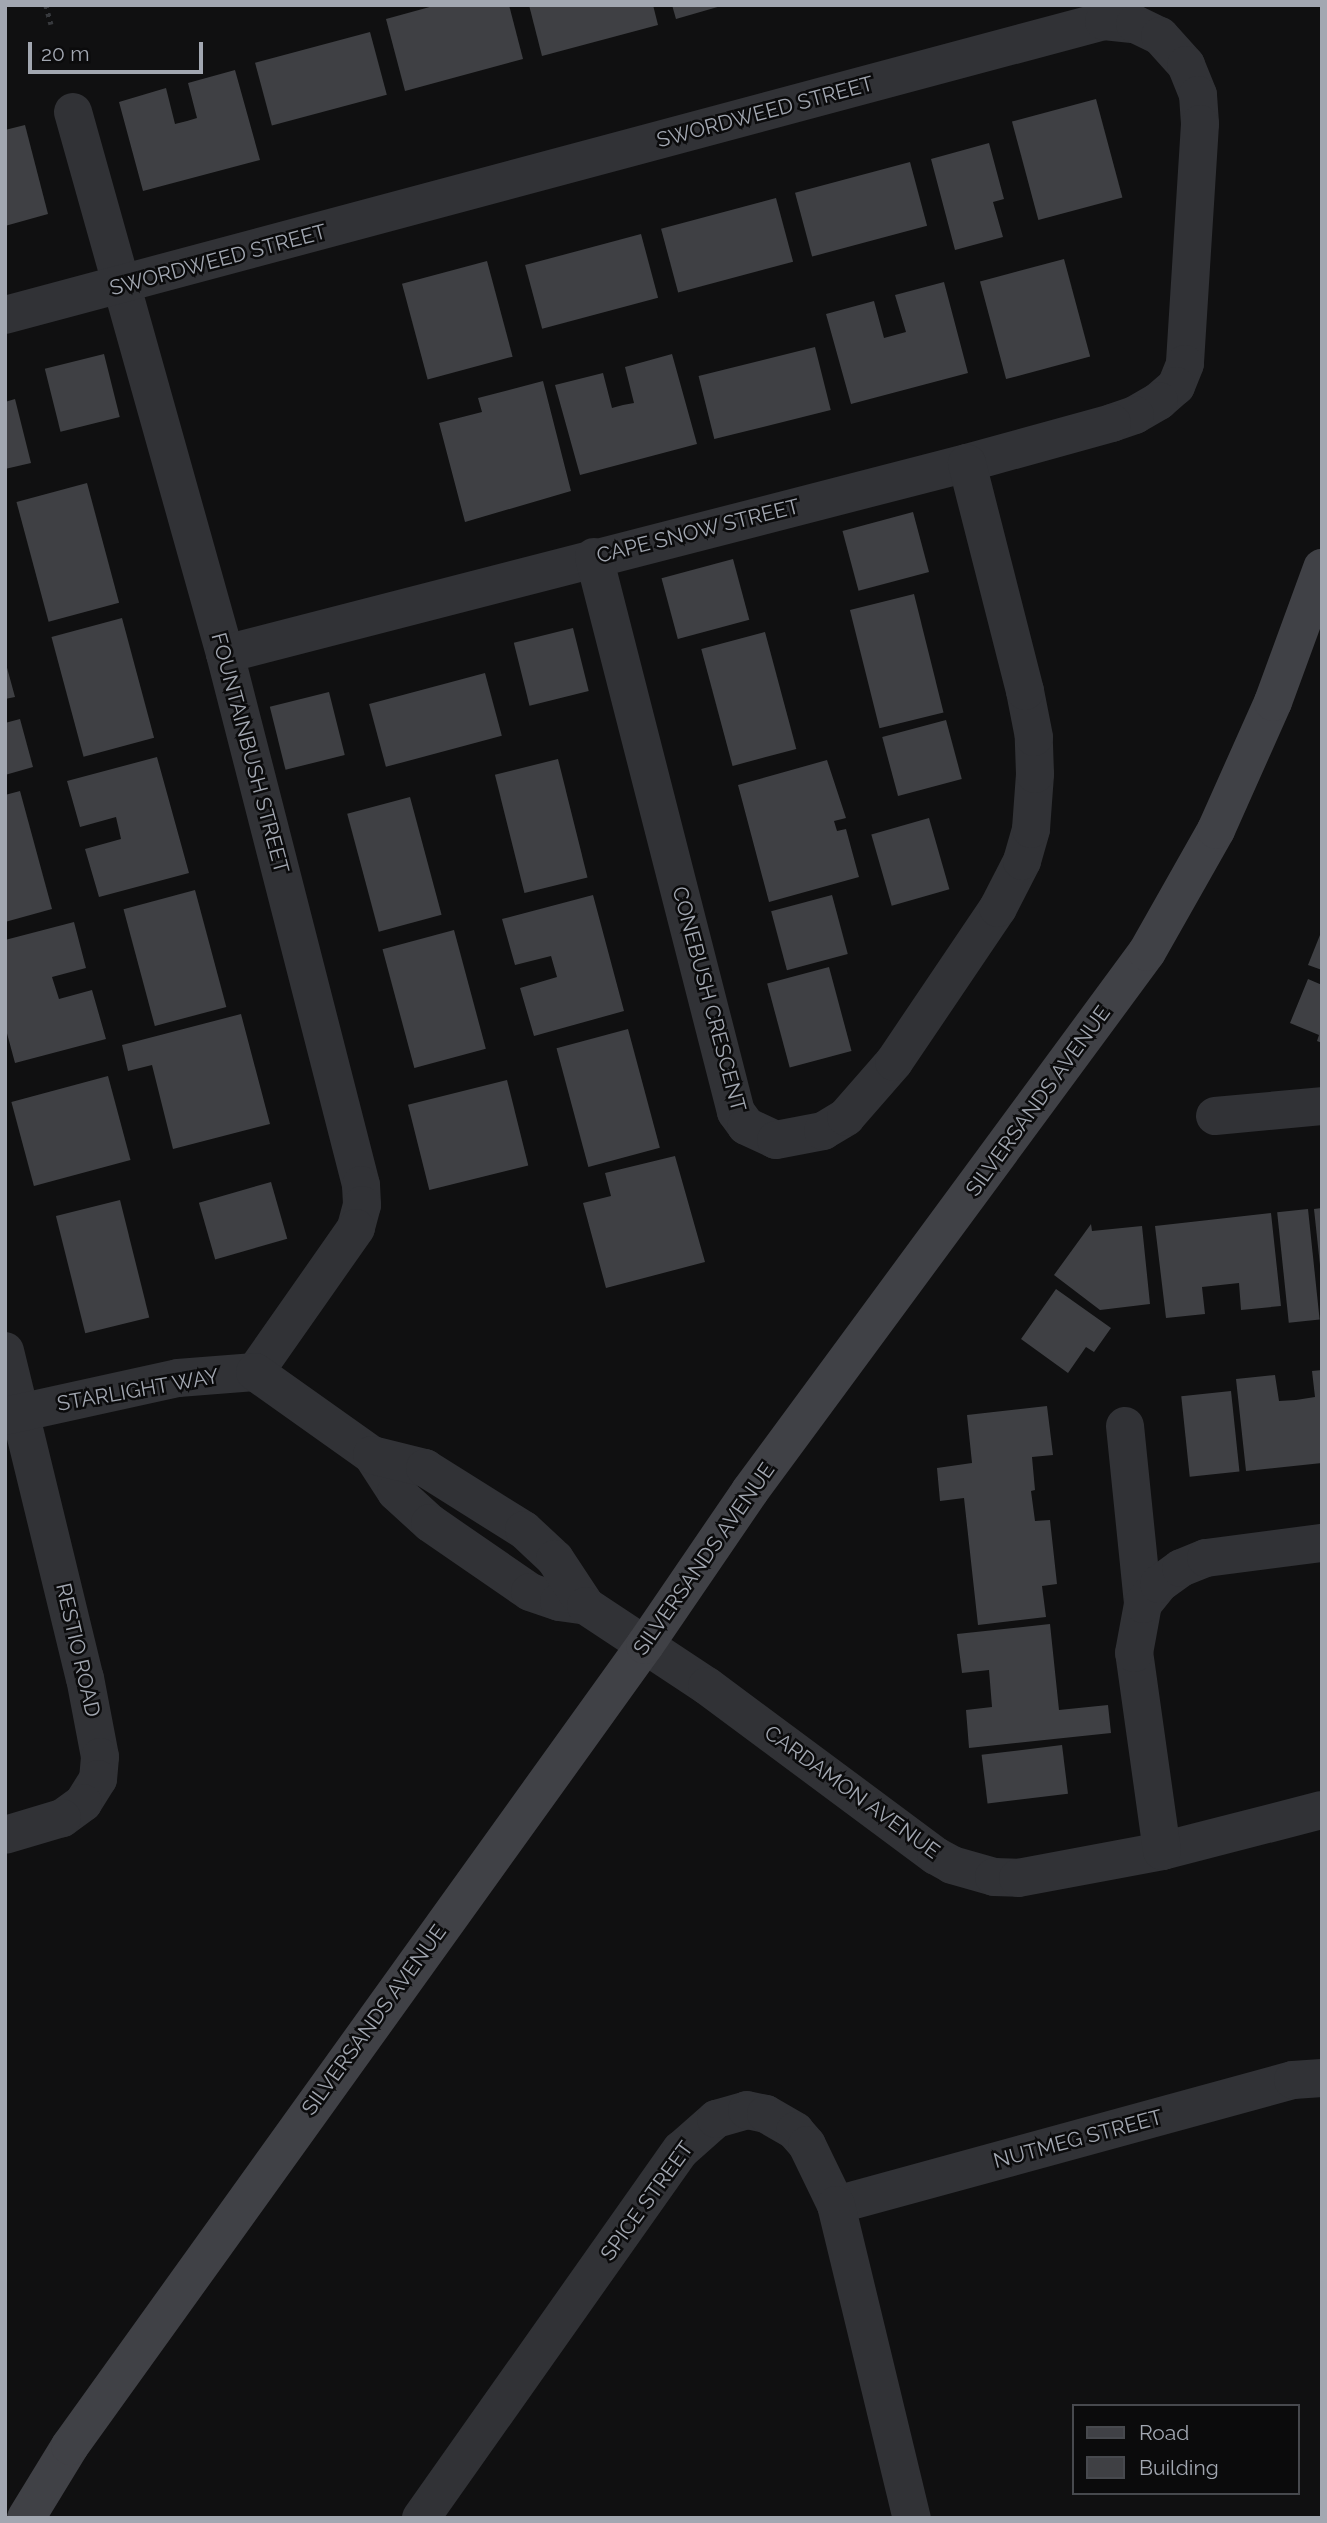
<!DOCTYPE html>
<style>
body{margin:0}
#map{position:relative;width:1327px;height:2523px;overflow:hidden;background:#101011;font-family:Raleway,sans-serif}
div>[style]{position:absolute}
.building>*{inset:0;background:#3f4044;transform-origin:0 0}
.path>*{height:4.5px;margin-top:-2.25px;transform-origin:0;background:repeating-linear-gradient(90deg,#37393d 0 3.5px,transparent 0 8.5px)}
.street>*{height:38px;margin:-19px;padding:0 19px;transform-origin:19px;border-radius:19px;background:#313236}
.secondary>*{height:38px;margin:-19px;padding:0 19px;transform-origin:19px;border-radius:19px;background:#404146}
span{translate:-50% -50%;white-space:nowrap;text-align:center;line-height:1.15;-webkit-text-stroke:5px #0b0b0c;paint-order:stroke}
.street-label{font-size:21px;color:#a2a7b1}
.frame{position:absolute;inset:0;border:7px solid #a2a7b1;pointer-events:none}
.legend{position:absolute;left:1072px;top:2404px;width:228px;height:91px;box-sizing:border-box;background:#0b0b0c;border:2px solid #47494e;margin:0;padding:9px 12px;list-style:none;font-size:21px;color:#a2a7b1}
.legend li{display:flex;align-items:center;gap:14px;height:35px}
.legend b{width:35px;border:2px solid #47494e}
.scale{position:absolute;left:28px;top:42px;width:175px;height:32px;box-sizing:border-box;border:4px solid #a2a7b1;border-top:0;padding-left:9px;font-size:21px;line-height:24px;white-space:nowrap;color:#a2a7b1;-webkit-text-stroke:5px #0b0b0c;paint-order:stroke}
</style>
<div id="map">
<div class="building">
<div style="clip-path:polygon(437px 5px,509px 5px,523px 59px,405px 91px,386px 19px)"></div>
<div style="clip-path:polygon(529px 5px,653px 5px,658px 25px,542px 56px)"></div>
<div style="clip-path:polygon(672px 5px,721px 5px,721px 6px,676px 19px)"></div>
<div style="left:370px;top:32px;width:65px;height:119px;rotate:75deg"></div>
<div style="clip-path:polygon(235px 70px,260px 160px,143px 191px,119px 102px,166px 88px,175px 124px,187px 121px,197px 118px,188px 83px)"></div>
<div style="left:1096px;top:99px;width:102px;height:87px;rotate:75deg"></div>
<div style="clip-path:polygon(25px 125px,48px 214px,5px 226px,5px 130px)"></div>
<div style="clip-path:polygon(989px 143px,1004px 199px,993px 202px,1003px 237px,955px 250px,931px 159px)"></div>
<div style="left:910px;top:162px;width:66px;height:119px;rotate:75deg"></div>
<div style="left:776px;top:198px;width:66px;height:119px;rotate:75deg"></div>
<div style="left:641px;top:234px;width:66px;height:120px;rotate:75deg"></div>
<div style="left:1064px;top:259px;width:101px;height:87px;rotate:75deg"></div>
<div style="left:487px;top:261px;width:99px;height:88px;rotate:75deg"></div>
<div style="clip-path:polygon(944px 282px,968px 373px,851px 404px,826px 314px,874px 301px,884px 338px,906px 332px,895px 295px)"></div>
<div style="left:815px;top:347px;width:65px;height:120px;rotate:76deg"></div>
<div style="left:104px;top:354px;width:65px;height:61px;rotate:76deg"></div>
<div style="clip-path:polygon(672px 354px,697px 444px,580px 475px,555px 385px,603px 373px,612px 408px,623px 405px,634px 403px,625px 367px)"></div>
<div style="clip-path:polygon(543px 381px,571px 491px,465px 522px,439px 423px,482px 412px,478px 398px)"></div>
<div style="clip-path:polygon(15px 399px,31px 463px,5px 469px,5px 402px)"></div>
<div style="left:87px;top:483px;width:124px;height:73px;rotate:75deg"></div>
<div style="left:913px;top:512px;width:62px;height:73px;rotate:75deg"></div>
<div style="left:733px;top:559px;width:63px;height:74px;rotate:75deg"></div>
<div style="left:914px;top:594px;width:122px;height:66px;rotate:76deg"></div>
<div style="left:122px;top:618px;width:124px;height:73px;rotate:75deg"></div>
<div style="left:573px;top:628px;width:65px;height:61px;rotate:76deg"></div>
<div style="left:765px;top:632px;width:121px;height:66px;rotate:75deg"></div>
<div style="clip-path:polygon(6px 664px,15px 697px,5px 699px,5px 665px)"></div>
<div style="left:485px;top:673px;width:65px;height:120px;rotate:75deg"></div>
<div style="left:329px;top:692px;width:65px;height:61px;rotate:76deg"></div>
<div style="clip-path:polygon(20px 719px,33px 767px,5px 775px,5px 723px)"></div>
<div style="left:946px;top:720px;width:61px;height:66px;rotate:75deg"></div>
<div style="clip-path:polygon(157px 757px,189px 873px,99px 897px,85px 849px,121px 839px,119px 830px,116px 817px,80px 827px,67px 781px)"></div>
<div style="left:558px;top:759px;width:122px;height:65px;rotate:76deg"></div>
<div style="clip-path:polygon(827px 760px,846px 818px,834px 821px,837px 831px,846px 829px,859px 877px,769px 902px,738px 785px)"></div>
<div style="clip-path:polygon(20px 791px,52px 909px,5px 922px,5px 795px)"></div>
<div style="left:410px;top:797px;width:122px;height:65px;rotate:75deg"></div>
<div style="left:929px;top:818px;width:74px;height:60px;rotate:74deg"></div>
<div style="left:195px;top:890px;width:121px;height:74px;rotate:75deg"></div>
<div style="clip-path:polygon(593px 895px,624px 1011px,534px 1036px,520px 988px,557px 977px,551px 956px,515px 965px,502px 919px)"></div>
<div style="left:832px;top:895px;width:61px;height:63px;rotate:75deg"></div>
<div style="clip-path:polygon(74px 922px,86px 968px,52px 977px,59px 999px,92px 990px,106px 1039px,15px 1063px,5px 1026px,5px 940px)"></div>
<div style="left:454px;top:930px;width:123px;height:74px;rotate:75deg"></div>
<div style="clip-path:polygon(1322px 930px,1322px 970px,1308px 965px)"></div>
<div style="left:829px;top:967px;width:87px;height:64px;rotate:75deg"></div>
<div style="clip-path:polygon(1308px 979px,1322px 985px,1322px 1043px,1317px 1041px,1319px 1035px,1290px 1023px)"></div>
<div style="clip-path:polygon(241px 1014px,270px 1124px,173px 1149px,152px 1065px,128px 1071px,122px 1045px)"></div>
<div style="left:628px;top:1029px;width:123px;height:74px;rotate:75deg"></div>
<div style="left:108px;top:1076px;width:87px;height:100px;rotate:75deg"></div>
<div style="left:507px;top:1080px;width:88px;height:102px;rotate:76deg"></div>
<div style="clip-path:polygon(675px 1156px,705px 1262px,606px 1288px,583px 1203px,611px 1196px,605px 1173px)"></div>
<div style="left:271px;top:1182px;width:59px;height:75px;rotate:74deg"></div>
<div style="left:120px;top:1200px;width:121px;height:66px;rotate:76deg"></div>
<div style="clip-path:polygon(1322px 1208px,1322px 1265px,1320px 1265px,1314px 1209px)"></div>
<div style="left:1308px;top:1209px;width:111px;height:31px;rotate:84deg"></div>
<div style="clip-path:polygon(1271px 1213px,1281px 1306px,1241px 1310px,1239px 1283px,1202px 1287px,1205px 1314px,1166px 1318px,1155px 1226px)"></div>
<div style="clip-path:polygon(1091px 1224px,1092px 1231px,1142px 1226px,1150px 1304px,1100px 1310px,1054px 1275px)"></div>
<div style="clip-path:polygon(1056px 1289px,1111px 1328px,1094px 1352px,1086px 1347px,1068px 1373px,1021px 1339px)"></div>
<div style="clip-path:polygon(1322px 1370px,1322px 1463px,1246px 1471px,1236px 1379px,1275px 1375px,1279px 1401px,1296px 1400px,1315px 1397px,1312px 1371px)"></div>
<div style="left:1231px;top:1391px;width:81px;height:50px;rotate:84deg"></div>
<div style="clip-path:polygon(1047px 1406px,1053px 1455px,1032px 1457px,1035px 1490px,1031px 1491px,1035px 1521px,1050px 1520px,1057px 1584px,1042px 1586px,1046px 1617px,978px 1625px,964px 1498px,940px 1501px,937px 1468px,972px 1463px,967px 1415px)"></div>
<div style="clip-path:polygon(1050px 1624px,1059px 1710px,1108px 1705px,1111px 1733px,969px 1748px,966px 1710px,992px 1707px,989px 1670px,962px 1673px,957px 1634px)"></div>
<div style="left:1062px;top:1745px;width:49px;height:81px;rotate:83deg"></div>
</div>
<div class="path">
<div style="left:46px;top:5px;width:20px;rotate:75deg"></div>
</div>
<div class="street">
<div style="left:73px;top:112px;width:563px;rotate:74.33deg"></div>
<div style="left:225px;top:654px;width:548px;rotate:75.63deg"></div>
<div style="left:361px;top:1185px;width:20px;rotate:87deg"></div>
<div style="left:362px;top:1205px;width:24px;rotate:105deg"></div>
<div style="left:356px;top:1228px;width:176px;rotate:125deg"></div>
<div style="left:5px;top:315px;width:1138px;rotate:-14.98deg"></div>
<div style="left:1104px;top:21px;width:31px;rotate:6deg"></div>
<div style="left:1135px;top:24px;width:28px;rotate:26deg"></div>
<div style="left:1160px;top:36px;width:39px;rotate:48deg"></div>
<div style="left:1186px;top:65px;width:32px;rotate:68deg"></div>
<div style="left:1198px;top:95px;width:29px;rotate:86deg"></div>
<div style="left:1200px;top:124px;width:240px;rotate:93.6deg"></div>
<div style="left:1185px;top:364px;width:24px;rotate:112deg"></div>
<div style="left:1176px;top:386px;width:23px;rotate:139deg"></div>
<div style="left:1159px;top:401px;width:28px;rotate:150deg"></div>
<div style="left:1135px;top:415px;width:24px;rotate:161deg"></div>
<div style="left:1112px;top:423px;width:150px;rotate:164.6deg"></div>
<div style="left:967px;top:463px;width:766px;rotate:165.56deg"></div>
<div style="left:594px;top:557px;width:573px;rotate:75.65deg"></div>
<div style="left:736px;top:1112px;width:17px;rotate:54deg"></div>
<div style="left:746px;top:1126px;width:33px;rotate:25deg"></div>
<div style="left:776px;top:1140px;width:48px;rotate:-10.8deg"></div>
<div style="left:823px;top:1131px;width:27px;rotate:-31deg"></div>
<div style="left:846px;top:1117px;width:73px;rotate:-48.9deg"></div>
<div style="left:894px;top:1062px;width:186px;rotate:-56deg"></div>
<div style="left:998px;top:908px;width:53px;rotate:-62.9deg"></div>
<div style="left:1022px;top:861px;width:33px;rotate:-74deg"></div>
<div style="left:1031px;top:829px;width:55px;rotate:-85.8deg"></div>
<div style="left:1035px;top:774px;width:37px;rotate:-92deg"></div>
<div style="left:1034px;top:737px;width:47px;rotate:-101.1deg"></div>
<div style="left:1025px;top:691px;width:235px;rotate:-104.3deg"></div>
<div style="left:1215px;top:1116px;width:107px;rotate:-5.3deg"></div>
<div style="left:5px;top:1351px;width:337px;rotate:76.3deg"></div>
<div style="left:85px;top:1678px;width:80px;rotate:79.2deg"></div>
<div style="left:100px;top:1757px;width:22px;rotate:95deg"></div>
<div style="left:98px;top:1779px;width:28px;rotate:122deg"></div>
<div style="left:83px;top:1803px;width:26px;rotate:144deg"></div>
<div style="left:62px;top:1818px;width:59px;rotate:163.4deg"></div>
<div style="left:5px;top:1416px;width:177px;rotate:-12.4deg"></div>
<div style="left:178px;top:1378px;width:77px;rotate:-4.5deg"></div>
<div style="left:255px;top:1372px;width:143px;rotate:35.4deg"></div>
<div style="left:372px;top:1455px;width:44px;rotate:57deg"></div>
<div style="left:396px;top:1492px;width:46px;rotate:42.4deg"></div>
<div style="left:430px;top:1523px;width:121px;rotate:34.6deg"></div>
<div style="left:530px;top:1592px;width:31px;rotate:19deg"></div>
<div style="left:559px;top:1602px;width:27px;rotate:8deg"></div>
<div style="left:1125px;top:1426px;width:179px;rotate:84.2deg"></div>
<div style="left:372px;top:1455px;width:55px;rotate:13.8deg"></div>
<div style="left:425px;top:1468px;width:117px;rotate:32.1deg"></div>
<div style="left:524px;top:1530px;width:42px;rotate:43.1deg"></div>
<div style="left:555px;top:1559px;width:56px;rotate:56.6deg"></div>
<div style="left:586px;top:1606px;width:145px;rotate:33.5deg"></div>
<div style="left:707px;top:1686px;width:285px;rotate:36.6deg"></div>
<div style="left:936px;top:1856px;width:18px;rotate:29deg"></div>
<div style="left:952px;top:1865px;width:44px;rotate:15.9deg"></div>
<div style="left:994px;top:1877px;width:24px;rotate:2deg"></div>
<div style="left:1018px;top:1878px;width:147px;rotate:-10.6deg"></div>
<div style="left:1162px;top:1851px;width:165px;rotate:-14.4deg"></div>
<div style="left:1162px;top:1851px;width:200px;rotate:-98deg"></div>
<div style="left:1134px;top:1653px;width:50px;rotate:-79.6deg"></div>
<div style="left:1143px;top:1604px;width:26px;rotate:-51deg"></div>
<div style="left:1159px;top:1584px;width:27px;rotate:-36deg"></div>
<div style="left:1181px;top:1568px;width:27px;rotate:-22deg"></div>
<div style="left:1206px;top:1558px;width:117px;rotate:-7.4deg"></div>
<div style="left:836px;top:2205px;width:474px;rotate:-15.3deg"></div>
<div style="left:1293px;top:2080px;width:29px;rotate:-4deg"></div>
<div style="left:421px;top:2518px;width:451px;rotate:-54.8deg"></div>
<div style="left:681px;top:2150px;width:47px;rotate:-41.5deg"></div>
<div style="left:716px;top:2119px;width:32px;rotate:-16deg"></div>
<div style="left:747px;top:2110px;width:19px;rotate:12deg"></div>
<div style="left:766px;top:2114px;width:34px;rotate:30deg"></div>
<div style="left:795px;top:2131px;width:18px;rotate:49deg"></div>
<div style="left:807px;top:2145px;width:67px;rotate:64.2deg"></div>
<div style="left:836px;top:2205px;width:322px;rotate:76.4deg"></div>
</div>
<div class="secondary">
<div style="left:26px;top:2518px;width:84px;rotate:-58.6deg"></div>
<div style="left:70px;top:2446px;width:986px;rotate:-54.33deg"></div>
<div style="left:645px;top:1645px;width:186px;rotate:-55.7deg"></div>
<div style="left:750px;top:1491px;width:669px;rotate:-53.63deg"></div>
<div style="left:1147px;top:952px;width:140px;rotate:-60.5deg"></div>
<div style="left:1216px;top:830px;width:140px;rotate:-66deg"></div>
<div style="left:1273px;top:702px;width:143px;rotate:-69.9deg"></div>
</div>
<div class="street-label">
<span style="left:765px;top:112px;rotate:-15deg">SWORDWEED STREET</span>
<span style="left:218px;top:260px;rotate:-15deg">SWORDWEED STREET</span>
<span style="left:698px;top:531px;rotate:-14deg">CAPE SNOW STREET</span>
<span style="left:250px;top:753px;rotate:75deg">FOUNTAINBUSH STREET</span>
<span style="left:709px;top:999px;rotate:75deg">CONEBUSH CRESCENT</span>
<span style="left:1038px;top:1101px;rotate:-54deg">SILVERSANDS AVENUE</span>
<span style="left:138px;top:1390px;rotate:-10deg">STARLIGHT WAY</span>
<span style="left:704px;top:1559px;rotate:-55deg">SILVERSANDS AVENUE</span>
<span style="left:78px;top:1650px;rotate:77deg">RESTIO ROAD</span>
<span style="left:852px;top:1792px;rotate:36deg">CARDAMON AVENUE</span>
<span style="left:374px;top:2020px;rotate:-54deg">SILVERSANDS AVENUE</span>
<span style="left:1078px;top:2139px;rotate:-15deg">NUTMEG STREET</span>
<span style="left:647px;top:2201px;rotate:-54deg">SPICE STREET</span>
</div>
<div class="frame"></div>
<ul class="legend">
<li><b style="height:9px;background:#404146"></b>Road</li>
<li><b style="height:19px;background:#3f4044"></b>Building</li>
</ul>
<div class="scale">20 m</div>
</div>
